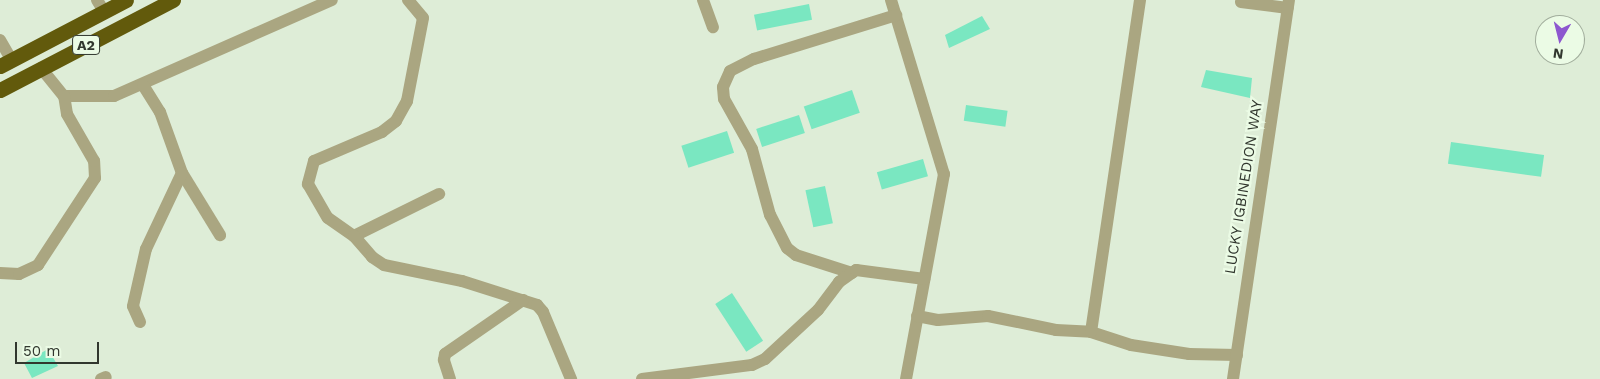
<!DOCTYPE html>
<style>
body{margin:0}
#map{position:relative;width:1600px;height:379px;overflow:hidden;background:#deedd7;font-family:"Work Sans",sans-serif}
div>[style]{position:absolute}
.building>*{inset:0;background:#7ae7c1;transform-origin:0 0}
.minor>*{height:12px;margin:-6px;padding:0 6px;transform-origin:6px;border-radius:6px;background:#aaa681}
.highway>*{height:15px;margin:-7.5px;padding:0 7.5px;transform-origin:7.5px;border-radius:7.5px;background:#625a0c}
span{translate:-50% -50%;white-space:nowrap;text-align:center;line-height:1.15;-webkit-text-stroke:4.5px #ebfbe5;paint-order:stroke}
.shield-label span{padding:1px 4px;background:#ebfbe5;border:1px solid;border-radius:4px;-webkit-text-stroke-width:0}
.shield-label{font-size:14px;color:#31372e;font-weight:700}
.street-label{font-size:15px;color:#31372e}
.north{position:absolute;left:1535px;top:15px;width:50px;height:50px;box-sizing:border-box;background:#ebfbe5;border:1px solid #a1ad9c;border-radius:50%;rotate:188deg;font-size:14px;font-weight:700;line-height:20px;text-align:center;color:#31372e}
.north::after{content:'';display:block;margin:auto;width:18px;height:22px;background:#8d57cf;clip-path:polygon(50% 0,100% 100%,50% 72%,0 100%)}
.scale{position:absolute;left:15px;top:342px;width:84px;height:22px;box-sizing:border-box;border:2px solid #31372e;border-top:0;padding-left:6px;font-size:15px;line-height:18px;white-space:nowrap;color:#31372e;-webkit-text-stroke:4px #ebfbe5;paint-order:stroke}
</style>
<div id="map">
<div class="building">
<div style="left:809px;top:4px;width:16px;height:56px;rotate:79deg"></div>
<div style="clip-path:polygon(982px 16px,990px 29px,949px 48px,945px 35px)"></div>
<div style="clip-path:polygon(1206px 70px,1252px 78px,1250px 98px,1201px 87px)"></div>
<div style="left:852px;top:90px;width:24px;height:51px;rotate:71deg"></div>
<div style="left:966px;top:105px;width:42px;height:16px;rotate:8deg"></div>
<div style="left:799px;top:115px;width:19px;height:45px;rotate:72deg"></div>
<div style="left:727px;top:131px;width:23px;height:48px;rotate:72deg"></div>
<div style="left:1451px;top:142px;width:94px;height:22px;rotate:8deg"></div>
<div style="left:923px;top:159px;width:18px;height:48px;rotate:74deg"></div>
<div style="left:825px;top:186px;width:38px;height:20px;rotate:78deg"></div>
<div style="left:732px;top:293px;width:57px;height:20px;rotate:57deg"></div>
<div style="clip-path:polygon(48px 349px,58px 366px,32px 378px,24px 363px)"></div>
</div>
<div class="minor">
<div style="left:97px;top:0;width:15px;rotate:58deg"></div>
<div style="left:408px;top:0;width:23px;rotate:50deg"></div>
<div style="left:423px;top:18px;width:85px;rotate:100.9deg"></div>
<div style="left:407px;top:101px;width:23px;rotate:119deg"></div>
<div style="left:396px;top:121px;width:18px;rotate:142deg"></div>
<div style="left:382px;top:132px;width:74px;rotate:156.9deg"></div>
<div style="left:314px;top:161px;width:24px;rotate:105deg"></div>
<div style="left:308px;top:184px;width:39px;rotate:60deg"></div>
<div style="left:328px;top:218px;width:32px;rotate:35deg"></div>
<div style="left:354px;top:236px;width:95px;rotate:-26.3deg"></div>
<div style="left:703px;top:0;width:29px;rotate:70deg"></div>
<div style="left:891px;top:0;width:182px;rotate:73.1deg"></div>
<div style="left:944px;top:174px;width:208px;rotate:100.5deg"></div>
<div style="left:1241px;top:2px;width:47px;rotate:7.3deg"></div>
<div style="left:0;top:40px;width:24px;rotate:60deg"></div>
<div style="left:41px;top:68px;width:36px;rotate:51deg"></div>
<div style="left:64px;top:96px;width:50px"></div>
<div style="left:114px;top:96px;width:238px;rotate:-23.8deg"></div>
<div style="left:143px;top:85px;width:32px;rotate:58deg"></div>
<div style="left:160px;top:112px;width:65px;rotate:70.2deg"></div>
<div style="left:182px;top:173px;width:73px;rotate:58.5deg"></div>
<div style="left:354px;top:236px;width:28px;rotate:49deg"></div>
<div style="left:372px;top:257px;width:14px;rotate:34deg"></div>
<div style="left:384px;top:265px;width:80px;rotate:11.6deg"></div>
<div style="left:462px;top:281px;width:79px;rotate:17.7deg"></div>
<div style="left:537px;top:305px;width:9px;rotate:49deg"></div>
<div style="left:543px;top:312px;width:73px;rotate:67.3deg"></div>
<div style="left:0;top:273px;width:19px;rotate:3deg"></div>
<div style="left:19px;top:274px;width:21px;rotate:-25deg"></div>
<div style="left:38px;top:265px;width:104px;rotate:-56.8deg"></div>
<div style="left:95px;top:178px;width:17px;rotate:-93deg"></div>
<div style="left:94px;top:161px;width:54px;rotate:-119.9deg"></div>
<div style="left:67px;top:114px;width:18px;rotate:-99deg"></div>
<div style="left:852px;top:273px;width:59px;rotate:-162.2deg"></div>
<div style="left:796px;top:255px;width:11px;rotate:-142deg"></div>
<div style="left:787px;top:248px;width:37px;rotate:-117deg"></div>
<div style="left:770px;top:215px;width:68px;rotate:-105.3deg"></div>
<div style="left:752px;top:149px;width:57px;rotate:-119.2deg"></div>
<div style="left:724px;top:99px;width:12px;rotate:-95deg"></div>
<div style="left:723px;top:87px;width:17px;rotate:-66deg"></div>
<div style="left:730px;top:71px;width:27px;rotate:-27deg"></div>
<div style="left:754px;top:59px;width:149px;rotate:-17.2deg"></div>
<div style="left:917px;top:316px;width:21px;rotate:11deg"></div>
<div style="left:938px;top:320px;width:50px;rotate:-4.6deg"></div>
<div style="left:988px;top:316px;width:69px;rotate:11.6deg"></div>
<div style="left:1056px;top:330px;width:35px;rotate:3deg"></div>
<div style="left:1091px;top:332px;width:42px;rotate:18deg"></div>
<div style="left:1131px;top:345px;width:59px;rotate:8.8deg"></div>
<div style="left:1189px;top:354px;width:48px;rotate:1.2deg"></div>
<div style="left:140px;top:322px;width:17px;rotate:-114deg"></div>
<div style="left:133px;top:306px;width:58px;rotate:-77.2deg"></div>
<div style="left:146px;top:249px;width:84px;rotate:-64.7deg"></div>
<div style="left:1091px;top:332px;width:336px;rotate:-81.6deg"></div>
<div style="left:101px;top:379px;width:5px;rotate:-22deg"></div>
<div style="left:450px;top:379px;width:20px;rotate:-108deg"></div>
<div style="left:444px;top:360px;width:6px;rotate:-81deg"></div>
<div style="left:445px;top:354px;width:95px;rotate:-34.7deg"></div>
<div style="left:642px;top:379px;width:111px;rotate:-7.3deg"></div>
<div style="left:752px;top:365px;width:14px;rotate:-25deg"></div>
<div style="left:765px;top:359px;width:72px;rotate:-42.8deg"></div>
<div style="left:818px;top:310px;width:35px;rotate:-53deg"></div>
<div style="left:839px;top:282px;width:21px;rotate:-35deg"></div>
<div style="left:856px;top:270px;width:69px;rotate:7.5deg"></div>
<div style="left:1233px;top:379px;width:383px;rotate:-81.6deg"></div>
</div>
<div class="highway">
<div style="left:0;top:66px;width:142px;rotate:-27.6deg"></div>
<div style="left:0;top:90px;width:195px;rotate:-27.5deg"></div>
</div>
<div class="shield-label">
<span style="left:86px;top:45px">A2</span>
</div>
<div class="street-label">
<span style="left:1244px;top:187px;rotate:-81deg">LUCKY IGBINEDION WAY</span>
</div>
<div class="north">N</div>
<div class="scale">50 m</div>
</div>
